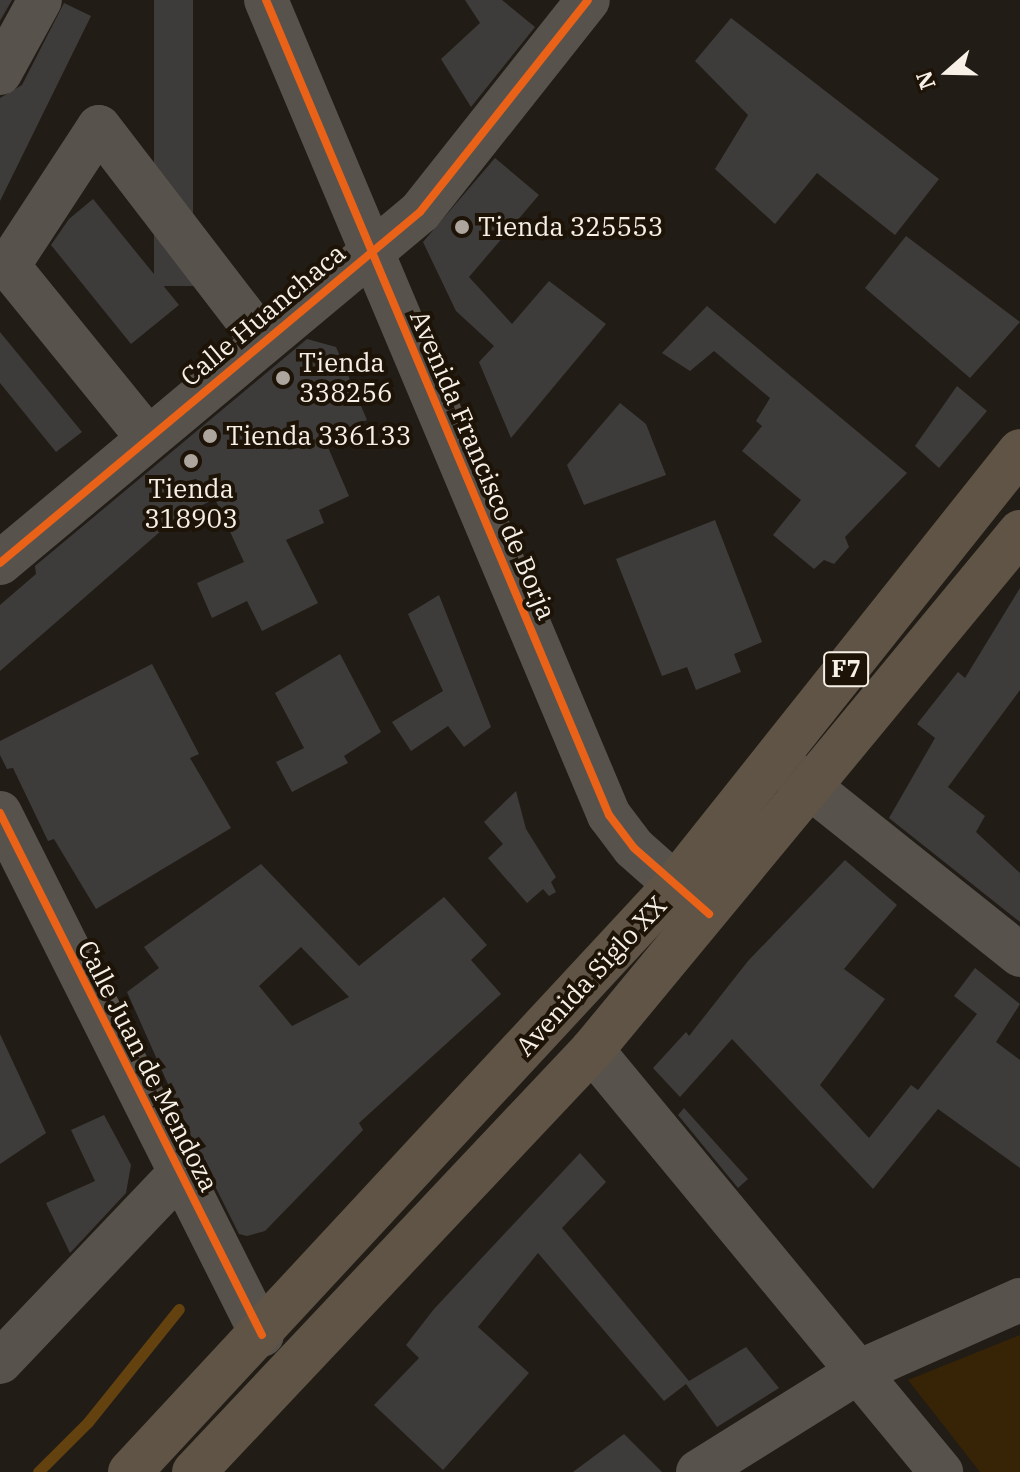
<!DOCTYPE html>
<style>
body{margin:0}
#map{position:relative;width:1020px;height:1472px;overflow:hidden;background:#211c15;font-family:"IBM Plex Serif",serif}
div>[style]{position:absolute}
.green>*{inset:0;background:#372406}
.stream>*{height:11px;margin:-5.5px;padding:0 5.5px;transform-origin:5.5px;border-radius:5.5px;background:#63420f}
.building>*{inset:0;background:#3e3c3b;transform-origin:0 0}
.minor>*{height:44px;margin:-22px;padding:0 22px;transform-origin:22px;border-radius:22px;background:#58524d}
.highway>*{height:44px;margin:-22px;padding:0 22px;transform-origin:22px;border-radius:22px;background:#5f5445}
.cycleway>*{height:8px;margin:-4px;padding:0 4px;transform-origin:4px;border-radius:4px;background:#ea6118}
.dots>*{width:22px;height:22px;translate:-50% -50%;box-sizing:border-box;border:4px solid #1d1306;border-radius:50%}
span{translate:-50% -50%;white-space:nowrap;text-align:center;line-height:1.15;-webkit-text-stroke:8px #1d1306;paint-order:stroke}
.shield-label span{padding:2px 6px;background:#1d1306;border:2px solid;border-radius:6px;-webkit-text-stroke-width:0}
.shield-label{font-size:24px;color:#f7f0e7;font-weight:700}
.poi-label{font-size:26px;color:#f7f0e7}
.left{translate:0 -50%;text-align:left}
.street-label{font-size:26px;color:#f7f0e7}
.north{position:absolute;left:908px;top:32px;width:80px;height:80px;-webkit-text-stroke:6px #1d1306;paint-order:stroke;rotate:250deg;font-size:22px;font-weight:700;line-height:32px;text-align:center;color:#f7f0e7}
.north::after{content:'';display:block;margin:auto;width:28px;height:36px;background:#f7f0e7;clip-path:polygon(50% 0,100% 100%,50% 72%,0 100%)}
</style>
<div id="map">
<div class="green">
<div style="clip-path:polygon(1020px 1335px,1020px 1472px,980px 1472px,908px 1380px)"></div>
</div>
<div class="stream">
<div style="left:38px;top:1472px;width:71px;rotate:-45deg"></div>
<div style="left:88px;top:1422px;width:145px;rotate:-51.2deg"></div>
</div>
<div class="building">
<div style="clip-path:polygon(0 0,12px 0,0 21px)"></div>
<div style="left:154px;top:0;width:39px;height:286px"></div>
<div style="clip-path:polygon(465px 0,502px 0,535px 27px,471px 107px,441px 59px,480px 23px)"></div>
<div style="clip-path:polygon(64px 3px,91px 16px,0 201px,0 98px,22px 85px)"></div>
<div style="clip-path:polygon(731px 18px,939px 179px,895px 235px,817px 173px,775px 224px,715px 169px,748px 115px,695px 61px)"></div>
<div style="clip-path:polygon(495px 158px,539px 195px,469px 277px,512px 324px,549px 281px,606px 324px,511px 438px,479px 362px,494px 346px,456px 311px,423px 242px)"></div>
<div style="clip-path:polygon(93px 199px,179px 305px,131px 344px,51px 245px,69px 219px)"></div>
<div style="clip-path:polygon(906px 236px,1020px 322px,970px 378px,865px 288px)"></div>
<div style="clip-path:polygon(707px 306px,907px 473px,845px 537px,849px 547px,834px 564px,824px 560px,814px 569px,773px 535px,801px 500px,742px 451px,762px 426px,756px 421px,770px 398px,714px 351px,690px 371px,662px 353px)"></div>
<div style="clip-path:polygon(0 332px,82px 432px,56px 452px,0 383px)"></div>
<div style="clip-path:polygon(307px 339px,336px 347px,367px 420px,324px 438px,349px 496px,319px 510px,324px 523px,286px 540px,318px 603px,262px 631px,247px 601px,212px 618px,197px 583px,244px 562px,215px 499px,177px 517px,0 671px,0 605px,36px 574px,35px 566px)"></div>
<div style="clip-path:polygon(957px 386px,987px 411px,939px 468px,915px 446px)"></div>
<div style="clip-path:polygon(620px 403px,646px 424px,666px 475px,584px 505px,567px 465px)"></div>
<div style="clip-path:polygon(715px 520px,762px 642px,734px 654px,741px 672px,696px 690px,687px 667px,662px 676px,616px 559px)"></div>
<div style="clip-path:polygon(1020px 588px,1020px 690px,948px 787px,985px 816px,976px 832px,1020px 873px,1020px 922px,889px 818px,935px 738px,917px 724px,958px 672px,965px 678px)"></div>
<div style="clip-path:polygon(439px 595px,491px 727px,464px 747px,448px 726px,411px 751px,392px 722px,443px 691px,408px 614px)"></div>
<div style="clip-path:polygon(340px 654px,381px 732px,344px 756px,348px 763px,292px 792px,276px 762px,304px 748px,275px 693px)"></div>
<div style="clip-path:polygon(152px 664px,199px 754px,190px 758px,231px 828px,96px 909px,54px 839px,48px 841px,13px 768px,7px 769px,0 755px,0 741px)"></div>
<div style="clip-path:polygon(516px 791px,526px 829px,556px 877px,551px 882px,556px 892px,549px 896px,543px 889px,527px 903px,488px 858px,503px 844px,484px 822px)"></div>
<div style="clip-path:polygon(845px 860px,897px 905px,844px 969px,885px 999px,820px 1085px,869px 1138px,911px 1085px,918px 1090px,977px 1014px,954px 996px,975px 968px,1020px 1004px,996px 1042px,1020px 1060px,1020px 1168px,938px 1109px,873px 1189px,732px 1039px,680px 1097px,653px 1068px,686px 1032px,689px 1036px,748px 961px)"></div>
<div style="clip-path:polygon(evenodd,261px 864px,359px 966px,444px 897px,487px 945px,471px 960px,501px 994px,359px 1123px,363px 1130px,265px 1231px,247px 1236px,239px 1234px,200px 1156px,127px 992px,159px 968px,144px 947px,261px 864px,301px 947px,349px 997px,292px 1026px,259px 986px,301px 947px)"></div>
<div style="clip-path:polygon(0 1034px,46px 1133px,0 1164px)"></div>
<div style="clip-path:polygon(684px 1108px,748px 1179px,738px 1188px,678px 1115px)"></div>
<div style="clip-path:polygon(104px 1115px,131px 1165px,126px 1193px,70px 1253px,46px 1203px,95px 1181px,71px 1130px)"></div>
<div style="clip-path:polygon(580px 1153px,606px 1182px,562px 1228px,689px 1381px,746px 1347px,779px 1388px,717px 1427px,686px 1384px,664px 1401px,538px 1253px,478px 1327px,529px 1373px,443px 1470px,374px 1405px,419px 1358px,406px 1345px,434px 1309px)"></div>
<div style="clip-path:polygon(624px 1434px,662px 1472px,573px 1472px)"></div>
</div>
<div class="minor">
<div style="left:266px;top:0;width:884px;rotate:67.18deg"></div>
<div style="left:609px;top:815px;width:41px;rotate:52.9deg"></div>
<div style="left:634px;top:848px;width:94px;rotate:41.5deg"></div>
<div style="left:0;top:73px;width:83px;rotate:-61.3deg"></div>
<div style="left:148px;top:438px;width:222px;rotate:-129.1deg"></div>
<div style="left:8px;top:266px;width:166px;rotate:-56.8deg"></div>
<div style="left:99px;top:127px;width:270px;rotate:52.5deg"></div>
<div style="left:0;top:563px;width:547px;rotate:-39.89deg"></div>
<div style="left:420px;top:212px;width:270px;rotate:-51.6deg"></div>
<div style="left:781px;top:764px;width:306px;rotate:38.6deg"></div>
<div style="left:0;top:813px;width:584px;rotate:63.35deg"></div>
<div style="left:592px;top:1050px;width:548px;rotate:50.41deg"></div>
<div style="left:0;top:1362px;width:260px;rotate:-46.4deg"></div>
<div style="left:698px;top:1472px;width:189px;rotate:-32deg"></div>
<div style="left:858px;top:1372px;width:177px;rotate:-24deg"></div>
</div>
<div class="highway">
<div style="left:130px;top:1472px;width:798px;rotate:-47.13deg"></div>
<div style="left:673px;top:887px;width:557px;rotate:-51.48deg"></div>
<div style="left:194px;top:1472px;width:580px;rotate:-46.68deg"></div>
<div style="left:592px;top:1050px;width:672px;rotate:-50.43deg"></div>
</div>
<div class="cycleway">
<div style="left:266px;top:0;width:884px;rotate:67.18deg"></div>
<div style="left:609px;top:815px;width:41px;rotate:52.9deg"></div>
<div style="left:634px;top:848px;width:100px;rotate:41.3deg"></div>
<div style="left:0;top:563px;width:547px;rotate:-39.89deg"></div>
<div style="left:420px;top:212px;width:270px;rotate:-51.6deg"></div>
<div style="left:0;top:813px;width:584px;rotate:63.35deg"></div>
</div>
<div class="dots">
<div style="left:462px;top:227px;background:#aca69e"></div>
<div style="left:283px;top:378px;background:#aca69e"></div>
<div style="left:210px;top:436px;background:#aca69e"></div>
<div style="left:191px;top:461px;background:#aca69e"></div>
</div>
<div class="shield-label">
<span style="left:846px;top:669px">F7</span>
</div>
<div class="poi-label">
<span class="left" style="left:478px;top:227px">Tienda 325553</span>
<span class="left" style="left:299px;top:378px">Tienda<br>338256</span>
<span class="left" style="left:226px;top:436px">Tienda 336133</span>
<span style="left:191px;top:504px">Tienda<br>318903</span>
</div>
<div class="street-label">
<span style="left:263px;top:315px;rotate:-40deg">Calle Huanchaca</span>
<span style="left:483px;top:465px;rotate:67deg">Avenida Francisco de Borja</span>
<span style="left:591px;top:976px;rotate:-47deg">Avenida Siglo XX</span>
<span style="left:148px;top:1066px;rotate:63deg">Calle Juan de Mendoza</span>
</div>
<div class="north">N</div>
</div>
